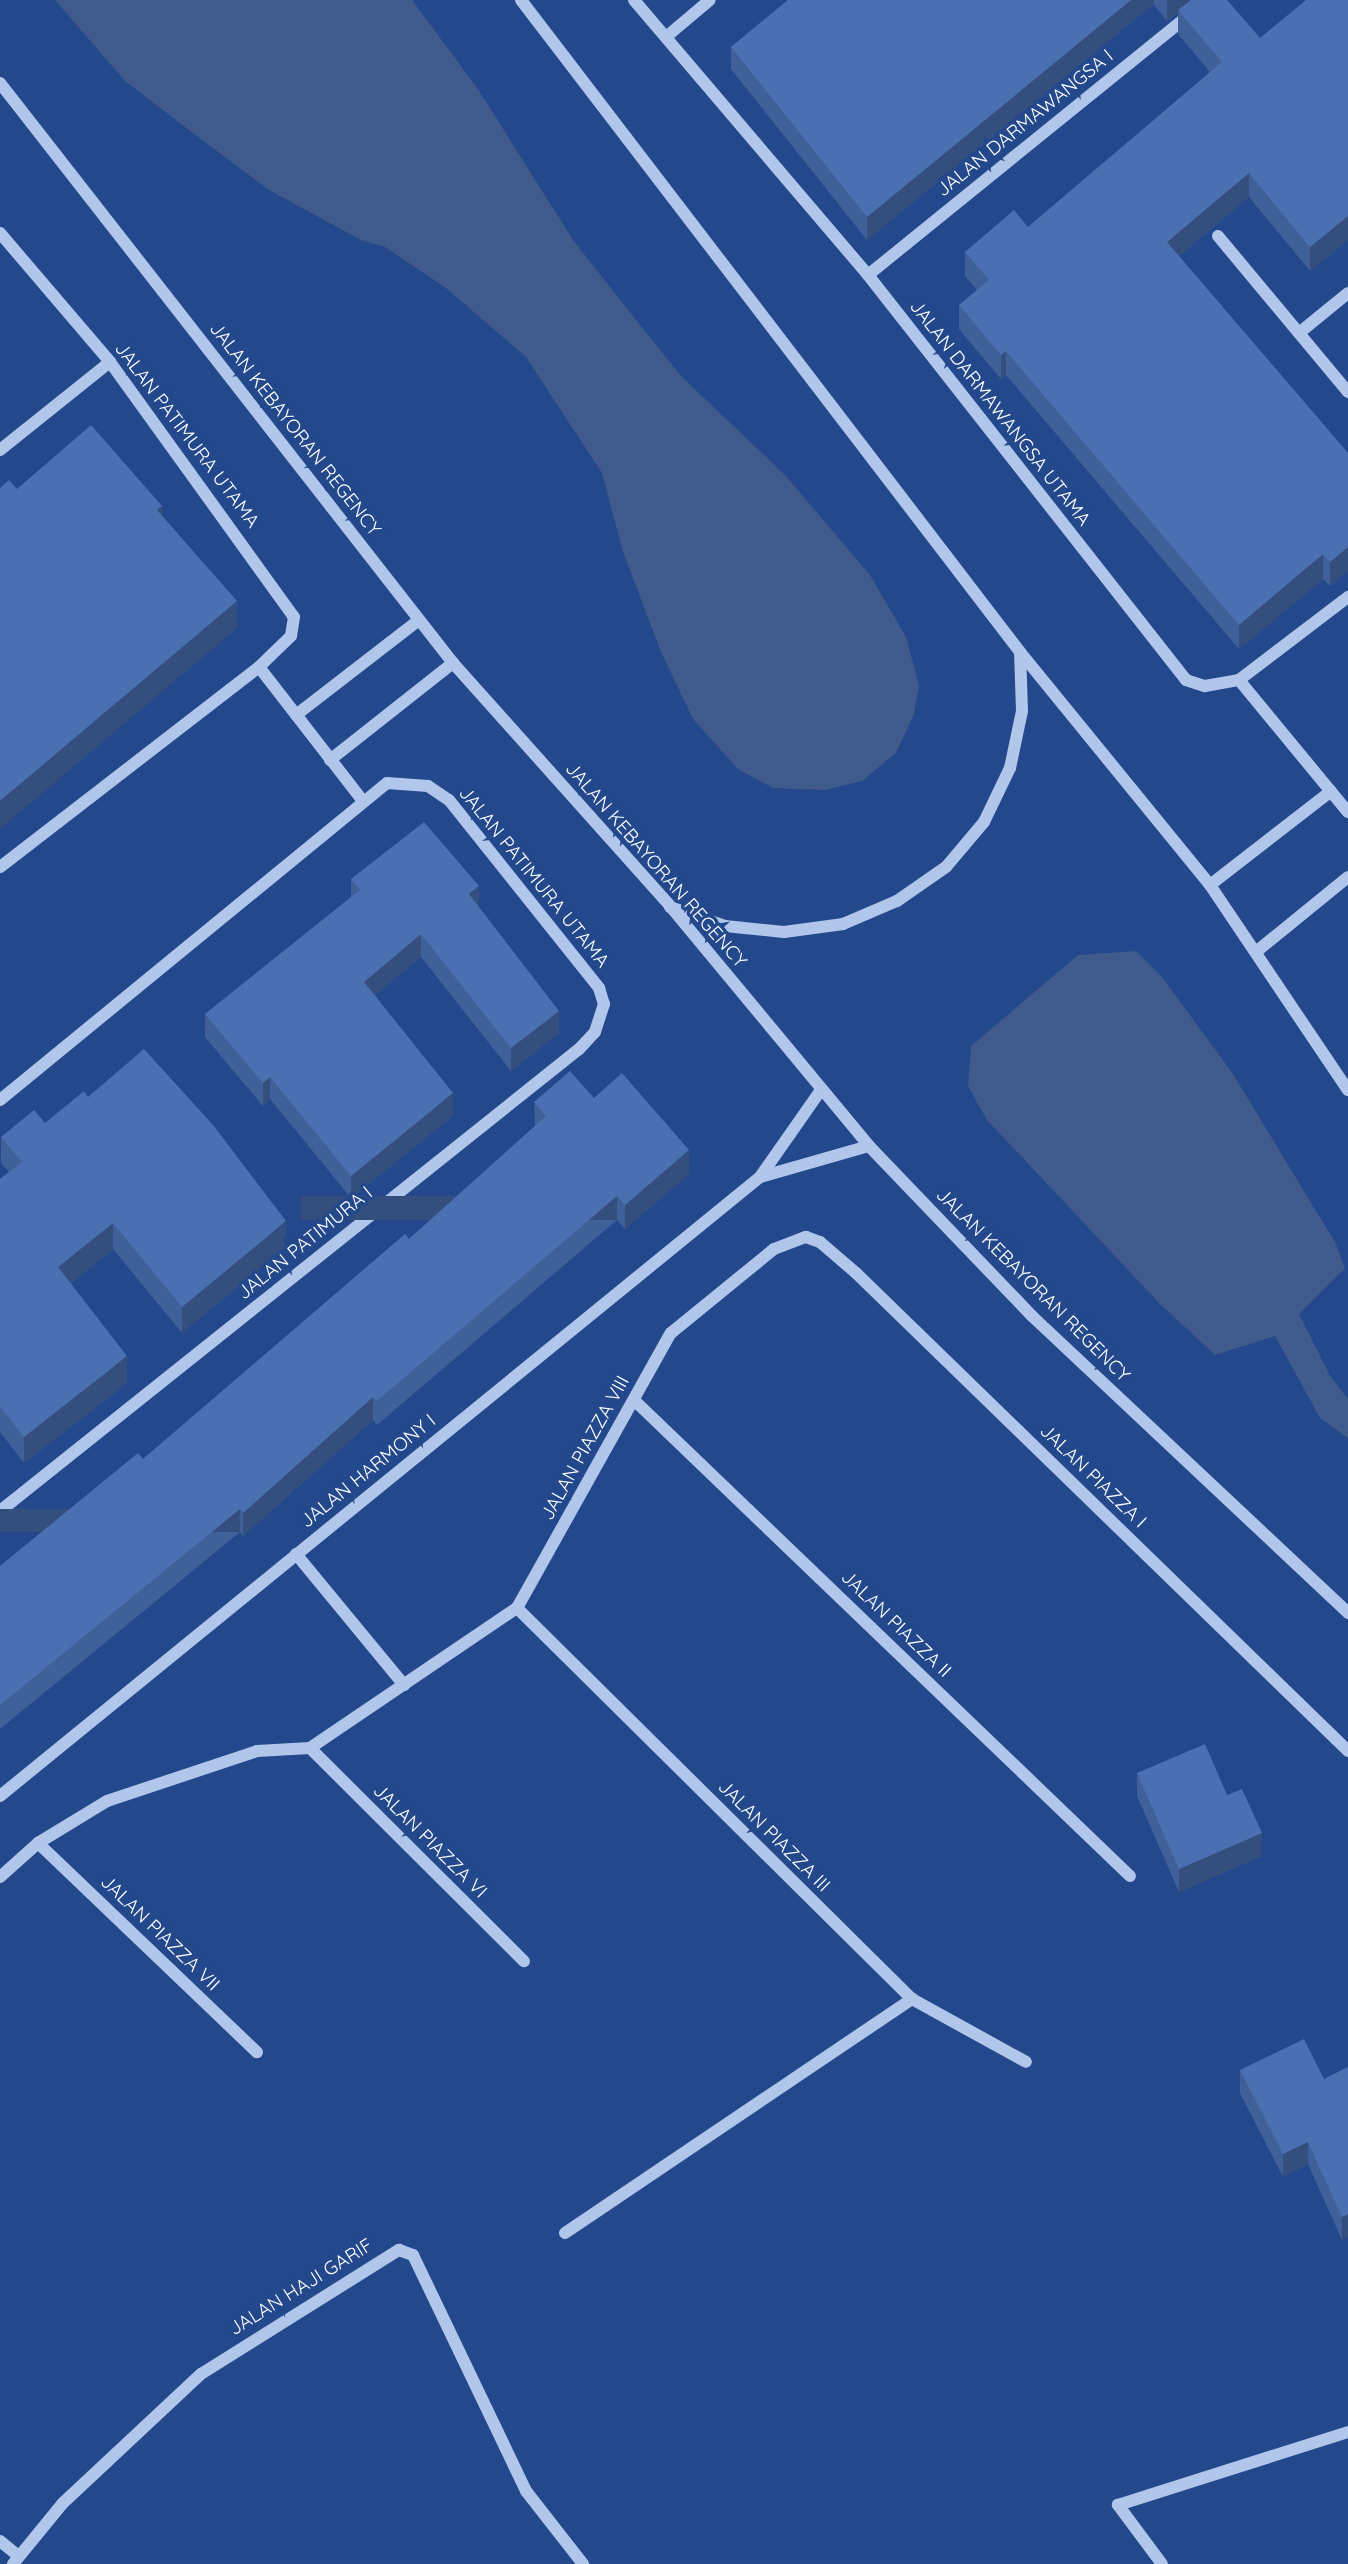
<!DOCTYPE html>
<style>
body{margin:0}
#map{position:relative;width:1348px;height:2564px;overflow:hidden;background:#23488b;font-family:Quicksand,sans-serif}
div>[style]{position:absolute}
.water>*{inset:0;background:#405a8b}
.minor>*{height:12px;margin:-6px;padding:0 6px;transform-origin:6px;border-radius:6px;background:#b1c6eb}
.wall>*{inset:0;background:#406099}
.shaded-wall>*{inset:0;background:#344e7d;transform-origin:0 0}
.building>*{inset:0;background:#4b70b2}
span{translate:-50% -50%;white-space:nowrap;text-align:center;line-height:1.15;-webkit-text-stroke:7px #23488b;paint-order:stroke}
.street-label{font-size:19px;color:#fff}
</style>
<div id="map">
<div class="water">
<div style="clip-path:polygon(55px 0,412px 0,478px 89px,573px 240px,640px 325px,682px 377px,785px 475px,870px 575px,906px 637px,919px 685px,914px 714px,896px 753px,862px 781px,825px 790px,773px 788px,738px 769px,693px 719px,661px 652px,623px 552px,602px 473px,526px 357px,446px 288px,385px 247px,361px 240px,269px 190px,185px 127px,125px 81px)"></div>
<div style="clip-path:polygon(1136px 951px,1162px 977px,1233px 1074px,1335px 1242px,1345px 1268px,1299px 1314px,1330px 1376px,1348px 1399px,1348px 1438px,1320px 1418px,1275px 1336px,1215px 1355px,1160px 1304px,987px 1120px,968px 1086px,971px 1046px,1078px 955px)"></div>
</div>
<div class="minor">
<div style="left:521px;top:0;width:821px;rotate:52.57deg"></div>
<div style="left:1020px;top:652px;width:301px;rotate:50.8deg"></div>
<div style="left:1210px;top:885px;width:247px;rotate:56.1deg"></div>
<div style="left:634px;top:0;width:361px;rotate:49.6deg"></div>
<div style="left:868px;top:275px;width:515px;rotate:51.86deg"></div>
<div style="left:1186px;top:680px;width:20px;rotate:18deg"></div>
<div style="left:1205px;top:686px;width:35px;rotate:-10deg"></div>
<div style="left:1239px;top:680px;width:137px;rotate:-37.3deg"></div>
<div style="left:666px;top:37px;width:57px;rotate:-40.1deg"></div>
<div style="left:0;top:83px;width:736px;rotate:52.01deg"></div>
<div style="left:453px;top:663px;width:326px;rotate:48.2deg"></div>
<div style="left:670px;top:906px;width:312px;rotate:50.3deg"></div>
<div style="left:869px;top:1146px;width:236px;rotate:46.2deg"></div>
<div style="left:1032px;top:1316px;width:434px;rotate:43.2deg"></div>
<div style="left:0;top:233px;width:170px;rotate:49.5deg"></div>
<div style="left:110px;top:362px;width:314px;rotate:54.2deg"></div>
<div style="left:294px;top:617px;width:19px;rotate:99deg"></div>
<div style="left:291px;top:636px;width:45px;rotate:135.9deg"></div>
<div style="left:259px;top:667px;width:327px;rotate:142.3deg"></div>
<div style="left:1218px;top:236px;width:203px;rotate:50.2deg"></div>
<div style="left:868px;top:275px;width:437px;rotate:-39deg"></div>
<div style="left:1299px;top:333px;width:63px;rotate:-39.2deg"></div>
<div style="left:0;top:450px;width:141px;rotate:-38.7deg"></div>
<div style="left:259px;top:667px;width:170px;rotate:52.2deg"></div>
<div style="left:1239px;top:680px;width:171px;rotate:50.5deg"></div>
<div style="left:296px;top:715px;width:155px;rotate:-37.7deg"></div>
<div style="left:330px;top:760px;width:157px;rotate:-38.3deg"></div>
<div style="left:1210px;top:885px;width:153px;rotate:-37.8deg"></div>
<div style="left:670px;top:907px;width:58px;rotate:19.1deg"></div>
<div style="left:725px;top:926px;width:59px;rotate:5.8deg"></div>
<div style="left:784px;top:932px;width:60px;rotate:-7.7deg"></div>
<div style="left:843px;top:924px;width:59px;rotate:-23.1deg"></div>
<div style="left:897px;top:901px;width:60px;rotate:-34.8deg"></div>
<div style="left:946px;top:867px;width:59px;rotate:-49.8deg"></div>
<div style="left:984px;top:822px;width:60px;rotate:-64.3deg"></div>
<div style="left:1010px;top:768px;width:58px;rotate:-78.1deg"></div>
<div style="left:1022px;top:711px;width:59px;rotate:-91.9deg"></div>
<div style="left:1257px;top:951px;width:117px;rotate:-39.1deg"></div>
<div style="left:0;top:1100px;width:500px;rotate:-39.32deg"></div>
<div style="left:387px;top:783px;width:41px;rotate:4.2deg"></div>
<div style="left:428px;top:786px;width:25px;rotate:34deg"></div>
<div style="left:449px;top:800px;width:241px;rotate:51.4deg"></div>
<div style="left:599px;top:988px;width:17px;rotate:73deg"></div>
<div style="left:604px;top:1004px;width:29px;rotate:108deg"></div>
<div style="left:595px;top:1032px;width:23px;rotate:133deg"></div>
<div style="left:579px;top:1049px;width:741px;rotate:141.41deg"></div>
<div style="left:760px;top:1177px;width:113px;rotate:-15.9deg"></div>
<div style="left:635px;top:1401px;width:686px;rotate:43.82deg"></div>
<div style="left:296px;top:1554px;width:170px;rotate:50.5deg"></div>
<div style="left:517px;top:1608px;width:556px;rotate:44.71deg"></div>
<div style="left:912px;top:1999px;width:130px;rotate:28.9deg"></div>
<div style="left:310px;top:1748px;width:302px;rotate:44.9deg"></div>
<div style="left:0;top:1796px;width:980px;rotate:-39.16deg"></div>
<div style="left:760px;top:1177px;width:106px;rotate:-55deg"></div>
<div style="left:38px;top:1843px;width:303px;rotate:43.7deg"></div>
<div style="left:0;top:1877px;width:51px;rotate:-41.8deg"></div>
<div style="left:38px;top:1843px;width:81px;rotate:-31.3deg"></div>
<div style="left:107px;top:1801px;width:158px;rotate:-18.4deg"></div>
<div style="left:257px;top:1751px;width:53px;rotate:-3.2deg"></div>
<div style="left:310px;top:1748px;width:250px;rotate:-34.1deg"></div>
<div style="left:517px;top:1608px;width:315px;rotate:-60.8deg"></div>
<div style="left:671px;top:1333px;width:133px;rotate:-39.2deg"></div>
<div style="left:774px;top:1249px;width:34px;rotate:-21deg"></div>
<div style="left:806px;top:1237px;width:15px;rotate:20deg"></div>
<div style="left:820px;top:1242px;width:48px;rotate:40.7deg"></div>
<div style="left:856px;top:1273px;width:686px;rotate:44.17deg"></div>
<div style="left:565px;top:2233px;width:419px;rotate:-34deg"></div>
<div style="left:0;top:2541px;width:22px;rotate:39deg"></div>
<div style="left:13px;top:2564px;width:79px;rotate:-50.7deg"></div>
<div style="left:63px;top:2503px;width:189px;rotate:-43.1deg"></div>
<div style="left:201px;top:2374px;width:234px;rotate:-32.1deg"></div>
<div style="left:399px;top:2250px;width:15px;rotate:20deg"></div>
<div style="left:413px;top:2255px;width:262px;rotate:64.4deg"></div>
<div style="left:526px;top:2491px;width:93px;rotate:52deg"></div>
<div style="left:1162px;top:2564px;width:74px;rotate:-126.7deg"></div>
<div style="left:1118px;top:2505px;width:241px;rotate:-17.6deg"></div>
</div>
<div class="wall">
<div style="clip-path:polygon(788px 0,1227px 0,1260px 38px,1348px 0,1348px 240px,1310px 271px,1249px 197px,1179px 256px,1348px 453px,1348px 571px,1330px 586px,1323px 579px,1239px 649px,1006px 375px,1001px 379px,959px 329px,959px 305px,977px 290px,965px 276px,965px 252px,1028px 227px,1210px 72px,1178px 34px,1178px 12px,1167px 21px,1154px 5px,1146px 10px,867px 240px,731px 69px,731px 47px)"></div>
<div style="clip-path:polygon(351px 879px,479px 907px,559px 1033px,511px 1071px,421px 957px,375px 995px,453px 1116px,351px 1198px,270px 1099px,263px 1106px,205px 1037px,205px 1014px,351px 897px)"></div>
<div style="clip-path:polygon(88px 1097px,286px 1247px,182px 1333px,113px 1249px,71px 1283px,127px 1383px,24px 1463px,0 1432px,0 1179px,9px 1172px,1px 1163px,1px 1137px,45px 1123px)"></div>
<div style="clip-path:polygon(594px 1098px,689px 1174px,625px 1229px,617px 1220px,377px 1425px,373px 1420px,243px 1536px,240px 1532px,0 1729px,0 1566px,143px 1459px,409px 1239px,535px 1127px,534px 1102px)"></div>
<div style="clip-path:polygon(1137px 1773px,1227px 1795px,1262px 1856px,1179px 1892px,1137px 1796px)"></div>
<div style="clip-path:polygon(1348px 2067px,1348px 2237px,1342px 2240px,1308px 2164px,1283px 2177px,1240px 2093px,1240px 2070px,1324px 2079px)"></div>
</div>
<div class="shaded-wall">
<div style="clip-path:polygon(1131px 0,1154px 0,1154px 5px,1146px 10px,867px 240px,867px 217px)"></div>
<div style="clip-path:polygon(1167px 0,1193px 0,1167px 21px)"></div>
<div style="clip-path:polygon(1249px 173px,1249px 197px,1167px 266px,1167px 242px)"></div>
<div style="clip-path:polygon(1348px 216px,1348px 240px,1310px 271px,1310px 247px)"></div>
<div style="clip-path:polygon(1006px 351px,1006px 375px,1001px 379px,1001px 355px)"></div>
<div style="clip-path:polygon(162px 506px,162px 533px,157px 510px)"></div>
<div style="clip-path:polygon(1348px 547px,1348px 571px,1330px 586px,1330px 562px)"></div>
<div style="clip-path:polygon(1323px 554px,1323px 579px,1239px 649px,1239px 625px)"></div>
<div style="clip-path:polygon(237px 601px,237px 628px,0 829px,0 801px)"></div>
<div style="clip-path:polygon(479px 886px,479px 909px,469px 894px)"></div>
<div style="clip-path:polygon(421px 934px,421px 957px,364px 1004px,364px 982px)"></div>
<div style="clip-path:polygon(559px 1011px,559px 1033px,511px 1071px,511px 1048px)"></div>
<div style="clip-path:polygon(270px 1077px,270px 1099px,263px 1106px,263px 1083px)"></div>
<div style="clip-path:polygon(453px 1093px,453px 1116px,351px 1198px,351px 1176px)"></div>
<div style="clip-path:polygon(689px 1150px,689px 1174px,625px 1229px,625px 1205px)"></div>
<div style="left:617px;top:1196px;width:24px;height:316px;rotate:90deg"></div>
<div style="clip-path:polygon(286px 1221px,286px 1247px,182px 1333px,182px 1307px)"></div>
<div style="clip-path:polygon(113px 1223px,113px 1249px,58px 1293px,58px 1267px)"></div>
<div style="clip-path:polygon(127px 1356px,127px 1383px,24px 1463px,24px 1437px)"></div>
<div style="clip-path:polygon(373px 1397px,373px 1420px,243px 1536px,243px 1513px)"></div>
<div style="left:240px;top:1509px;width:23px;height:310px;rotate:90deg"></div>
<div style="clip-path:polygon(1262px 1833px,1262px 1856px,1179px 1892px,1179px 1869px)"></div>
<div style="clip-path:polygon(1308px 2142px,1308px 2164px,1283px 2177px,1283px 2154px)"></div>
<div style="clip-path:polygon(1348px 2214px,1348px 2237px,1342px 2240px,1342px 2217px)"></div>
</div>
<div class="building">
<div style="clip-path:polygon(788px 0,1131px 0,867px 217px,731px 47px)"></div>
<div style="clip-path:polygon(1191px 0,1227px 0,1260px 38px,1306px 0,1348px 0,1348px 216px,1310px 247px,1249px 173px,1167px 242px,1348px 453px,1348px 547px,1330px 562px,1323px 554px,1239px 625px,1006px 351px,1001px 355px,959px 305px,989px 280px,965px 252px,1014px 210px,1028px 227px,1222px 62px,1178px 10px)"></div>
<div style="clip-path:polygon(91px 425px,162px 506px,157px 510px,237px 601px,0 801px,0 488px,9px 480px,17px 489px)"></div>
<div style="clip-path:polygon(424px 822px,479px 886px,469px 894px,559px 1011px,511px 1048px,421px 934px,364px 982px,453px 1093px,351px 1176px,270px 1077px,263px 1083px,205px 1014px,360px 890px,351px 879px)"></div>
<div style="clip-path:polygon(144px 1049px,213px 1125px,286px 1221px,182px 1307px,113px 1223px,58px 1267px,127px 1356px,24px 1437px,0 1406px,0 1179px,22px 1162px,1px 1137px,34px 1110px,45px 1123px,84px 1091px,88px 1097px)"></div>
<div style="clip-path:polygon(570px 1071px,594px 1098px,622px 1073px,689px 1150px,625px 1205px,617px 1196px,377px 1401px,373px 1397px,243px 1513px,240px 1509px,0 1705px,0 1566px,138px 1453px,143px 1459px,405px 1234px,409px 1239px,546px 1116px,534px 1102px)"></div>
<div style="clip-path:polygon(1205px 1744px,1227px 1795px,1242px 1789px,1262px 1833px,1179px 1869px,1137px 1773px)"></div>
<div style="clip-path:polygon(1304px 2039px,1324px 2079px,1348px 2067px,1348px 2214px,1342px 2217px,1308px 2142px,1283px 2154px,1240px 2070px)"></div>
</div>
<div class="street-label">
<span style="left:1025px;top:123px;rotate:-39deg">JALAN DARMAWANGSA I</span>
<span style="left:1000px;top:413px;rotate:52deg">JALAN DARMAWANGSA UTAMA</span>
<span style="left:295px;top:429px;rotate:52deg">JALAN KEBAYORAN REGENCY</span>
<span style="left:187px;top:435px;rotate:53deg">JALAN PATIMURA UTAMA</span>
<span style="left:656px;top:865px;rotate:49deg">JALAN KEBAYORAN REGENCY</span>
<span style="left:534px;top:877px;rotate:51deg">JALAN PATIMURA UTAMA</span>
<span style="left:305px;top:1243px;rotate:-39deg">JALAN PATIMURA I</span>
<span style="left:1033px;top:1285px;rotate:45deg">JALAN KEBAYORAN REGENCY</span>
<span style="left:585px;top:1448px;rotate:-61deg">JALAN PIAZZA VIII</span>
<span style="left:368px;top:1471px;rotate:-39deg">JALAN HARMONY I</span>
<span style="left:1093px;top:1476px;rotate:44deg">JALAN PIAZZA I</span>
<span style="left:896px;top:1624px;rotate:44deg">JALAN PIAZZA II</span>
<span style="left:774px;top:1836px;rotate:45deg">JALAN PIAZZA III</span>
<span style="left:430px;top:1841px;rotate:45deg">JALAN PIAZZA VI</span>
<span style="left:160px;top:1933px;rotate:44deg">JALAN PIAZZA VII</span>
<span style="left:301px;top:2287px;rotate:-32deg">JALAN HAJI GARIF</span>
</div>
</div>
